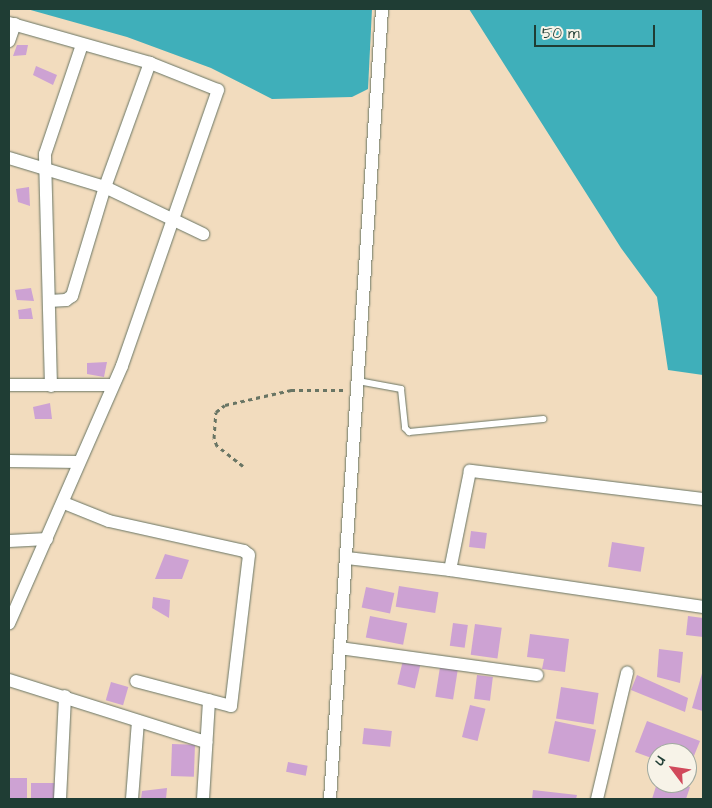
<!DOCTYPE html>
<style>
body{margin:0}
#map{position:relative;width:712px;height:808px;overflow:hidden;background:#f2dcbe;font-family:"Architects Daughter",sans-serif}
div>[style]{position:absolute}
.water>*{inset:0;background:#3fafba}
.building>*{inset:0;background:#cda2d3;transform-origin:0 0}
.path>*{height:3px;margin-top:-1.5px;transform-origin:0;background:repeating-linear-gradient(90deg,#697564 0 4px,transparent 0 8px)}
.roads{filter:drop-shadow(0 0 1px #697564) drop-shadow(0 0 1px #697564)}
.service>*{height:6px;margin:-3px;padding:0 3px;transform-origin:3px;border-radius:3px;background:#fff}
.minor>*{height:12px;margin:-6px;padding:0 6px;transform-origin:6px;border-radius:6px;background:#fff}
span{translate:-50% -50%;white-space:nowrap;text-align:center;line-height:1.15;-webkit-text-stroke:4.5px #f7f3e8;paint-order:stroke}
.frame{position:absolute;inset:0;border:10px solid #1f3d34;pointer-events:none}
.north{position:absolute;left:647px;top:743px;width:50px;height:50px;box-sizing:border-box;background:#f7f3e8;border:1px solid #a1aaa0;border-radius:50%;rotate:301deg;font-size:14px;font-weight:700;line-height:20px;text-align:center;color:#1f3d34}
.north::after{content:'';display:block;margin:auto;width:18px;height:22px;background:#d1495b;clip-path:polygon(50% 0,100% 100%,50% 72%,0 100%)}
.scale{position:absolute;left:534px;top:25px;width:121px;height:22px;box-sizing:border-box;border:2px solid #1f3d34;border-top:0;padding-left:6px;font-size:15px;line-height:18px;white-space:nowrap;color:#1f3d34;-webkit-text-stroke:4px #f7f3e8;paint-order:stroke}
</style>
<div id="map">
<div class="water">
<div style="clip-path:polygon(27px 9px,372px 9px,368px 89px,352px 97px,272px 99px,211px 68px,127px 37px)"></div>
<div style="clip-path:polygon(469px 9px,703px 9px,703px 375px,668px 370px,657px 297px,621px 248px)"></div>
</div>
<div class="building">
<div style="clip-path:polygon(17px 45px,28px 45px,26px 55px,13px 56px)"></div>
<div style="clip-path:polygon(36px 66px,57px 75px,53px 85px,33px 75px)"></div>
<div style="clip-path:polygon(29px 187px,30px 206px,18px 202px,16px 189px)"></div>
<div style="clip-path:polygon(31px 288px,34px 301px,17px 300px,15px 290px)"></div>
<div style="clip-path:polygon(31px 308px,33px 319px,19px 319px,18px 310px)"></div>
<div style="clip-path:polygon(107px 362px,104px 377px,87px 374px,87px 363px)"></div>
<div style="clip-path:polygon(50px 403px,52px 419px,35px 419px,33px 407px)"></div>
<div style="left:471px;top:531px;width:16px;height:16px;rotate:7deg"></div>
<div style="left:612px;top:542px;width:33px;height:25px;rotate:9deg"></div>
<div style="clip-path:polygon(165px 554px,189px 560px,182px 579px,155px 579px)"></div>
<div style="left:399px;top:586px;width:40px;height:21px;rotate:9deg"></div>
<div style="left:366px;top:587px;width:29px;height:21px;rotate:12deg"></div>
<div style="clip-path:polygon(153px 597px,170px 600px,169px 618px,152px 608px)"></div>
<div style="left:370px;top:616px;width:38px;height:22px;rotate:11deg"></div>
<div style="clip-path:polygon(688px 616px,703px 618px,703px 637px,686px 635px)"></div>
<div style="left:453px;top:623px;width:15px;height:23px;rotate:8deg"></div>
<div style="left:475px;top:624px;width:27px;height:31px;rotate:8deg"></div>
<div style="clip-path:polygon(530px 634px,569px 639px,565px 672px,542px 669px,544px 659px,527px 657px)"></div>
<div style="clip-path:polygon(659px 649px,683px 652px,680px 683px,657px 677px)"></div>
<div style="left:403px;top:660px;width:18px;height:25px;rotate:13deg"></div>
<div style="left:440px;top:667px;width:18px;height:30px;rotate:9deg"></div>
<div style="clip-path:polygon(703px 670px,703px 711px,692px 708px)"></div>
<div style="left:477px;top:675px;width:16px;height:24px;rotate:7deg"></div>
<div style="clip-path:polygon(637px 675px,688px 698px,685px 712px,631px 690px)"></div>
<div style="left:111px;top:682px;width:18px;height:19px;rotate:16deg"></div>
<div style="left:561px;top:687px;width:38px;height:32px;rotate:9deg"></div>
<div style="left:470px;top:705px;width:16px;height:33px;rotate:14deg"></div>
<div style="left:555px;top:721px;width:42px;height:33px;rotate:12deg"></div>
<div style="clip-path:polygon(647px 721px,700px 741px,687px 773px,687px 753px,657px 753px,657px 760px,635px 752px)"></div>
<div style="left:364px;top:728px;width:28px;height:16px;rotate:6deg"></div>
<div style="left:172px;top:744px;width:23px;height:32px;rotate:2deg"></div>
<div style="left:288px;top:762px;width:20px;height:10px;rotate:11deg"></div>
<div style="left:9px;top:778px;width:18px;height:21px"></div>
<div style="left:31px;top:783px;width:25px;height:16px"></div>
<div style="clip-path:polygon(657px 783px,678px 783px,690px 787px,686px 799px,652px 799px)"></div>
<div style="clip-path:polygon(167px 788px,166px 799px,141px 799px,142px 791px)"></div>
<div style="clip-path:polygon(533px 790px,577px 795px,576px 799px,532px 799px)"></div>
</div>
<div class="path">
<div style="left:243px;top:466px;width:33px;rotate:-142deg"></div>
<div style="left:217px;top:446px;width:9px;rotate:-111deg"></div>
<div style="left:214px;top:438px;width:26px;rotate:-86deg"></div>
<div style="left:216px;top:412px;width:11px;rotate:-38deg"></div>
<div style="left:225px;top:405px;width:68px;rotate:-12.8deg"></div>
<div style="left:291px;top:390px;width:52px"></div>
</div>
<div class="roads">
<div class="service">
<div style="left:358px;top:381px;width:44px;rotate:10.5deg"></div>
<div style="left:401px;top:389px;width:39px;rotate:84deg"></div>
<div style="left:405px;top:428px;width:6px;rotate:45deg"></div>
<div style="left:409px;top:432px;width:135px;rotate:-5.5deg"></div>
</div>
<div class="minor">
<div style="left:9px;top:23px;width:147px;rotate:15.8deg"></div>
<div style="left:150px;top:63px;width:73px;rotate:21.7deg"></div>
<div style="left:218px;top:90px;width:292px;rotate:109.2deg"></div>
<div style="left:122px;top:366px;width:281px;rotate:113.7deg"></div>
<div style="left:9px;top:41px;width:18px;rotate:-71deg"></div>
<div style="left:9px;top:158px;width:100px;rotate:16.8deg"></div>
<div style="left:105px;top:187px;width:109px;rotate:25.6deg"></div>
<div style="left:49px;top:301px;width:17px;rotate:-3deg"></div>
<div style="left:66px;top:300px;width:7px;rotate:-34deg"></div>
<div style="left:72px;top:296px;width:114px;rotate:-73.2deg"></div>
<div style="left:105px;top:187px;width:132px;rotate:-70.1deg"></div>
<div style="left:9px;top:385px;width:104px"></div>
<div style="left:51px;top:386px;width:232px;rotate:-91.5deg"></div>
<div style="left:45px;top:154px;width:115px;rotate:-71.3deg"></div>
<div style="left:9px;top:461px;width:70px;rotate:0.8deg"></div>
<div style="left:703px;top:499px;width:235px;rotate:-173.1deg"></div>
<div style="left:470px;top:471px;width:101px;rotate:101.4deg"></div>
<div style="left:450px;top:570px;width:256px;rotate:8.3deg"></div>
<div style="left:64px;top:503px;width:48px;rotate:21.8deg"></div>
<div style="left:109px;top:521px;width:138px;rotate:12.5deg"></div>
<div style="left:244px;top:551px;width:6px;rotate:39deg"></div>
<div style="left:249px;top:555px;width:152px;rotate:96.8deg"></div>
<div style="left:231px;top:706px;width:98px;rotate:-165.3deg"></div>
<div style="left:9px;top:541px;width:38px;rotate:-3deg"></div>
<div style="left:347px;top:558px;width:104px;rotate:6.6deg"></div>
<div style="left:340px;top:648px;width:199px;rotate:7.8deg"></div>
<div style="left:9px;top:680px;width:207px;rotate:17.5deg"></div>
<div style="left:60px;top:799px;width:103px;rotate:-87.2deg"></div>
<div style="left:132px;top:799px;width:78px;rotate:-85.6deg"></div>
<div style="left:203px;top:799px;width:99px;rotate:-86.5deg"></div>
<div style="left:330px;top:799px;width:792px;rotate:-86.23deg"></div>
<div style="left:597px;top:799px;width:130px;rotate:-76.6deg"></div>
</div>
</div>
<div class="frame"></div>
<div class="north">U</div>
<div class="scale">50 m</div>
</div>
